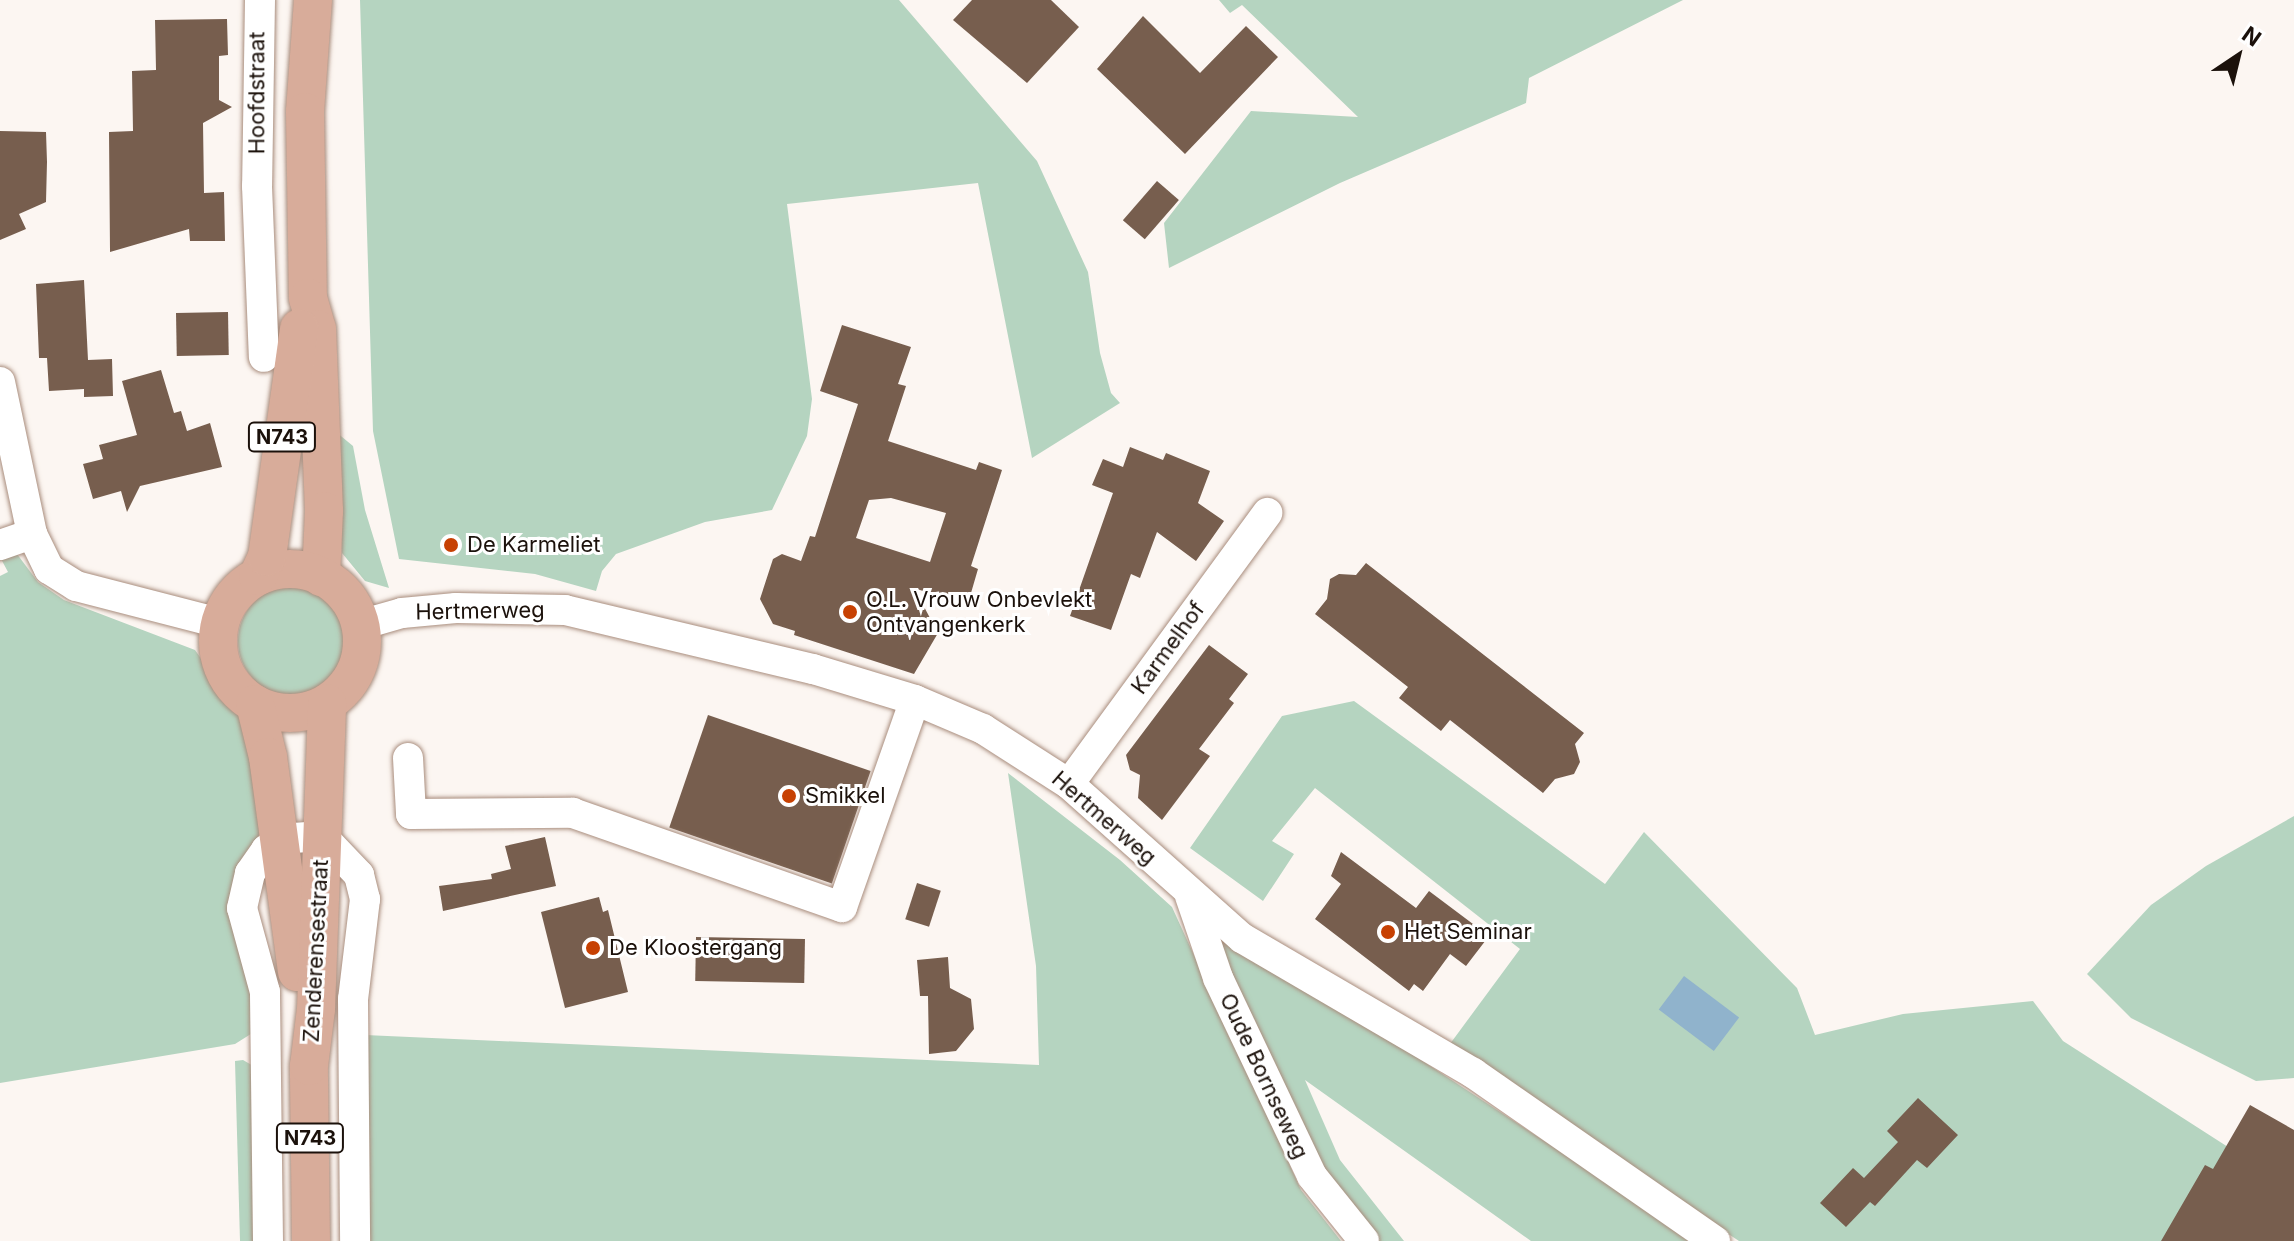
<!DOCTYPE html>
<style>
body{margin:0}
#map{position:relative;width:2294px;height:1241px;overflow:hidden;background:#fcf6f2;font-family:Inter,sans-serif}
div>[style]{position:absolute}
.green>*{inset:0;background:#b5d4c0}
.round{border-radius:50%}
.water>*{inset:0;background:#90b3cc;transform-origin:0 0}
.building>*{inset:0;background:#775e4e;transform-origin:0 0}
.roads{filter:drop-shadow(0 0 2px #a98d7d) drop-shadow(0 0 2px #a98d7d)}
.minor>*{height:30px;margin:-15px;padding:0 15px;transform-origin:15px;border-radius:15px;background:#fff}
.major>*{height:38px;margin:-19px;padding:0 19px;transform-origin:19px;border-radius:19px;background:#d8ac9a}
.major>.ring{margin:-19px;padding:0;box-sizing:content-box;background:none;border:38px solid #d8ac9a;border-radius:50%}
.dots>*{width:22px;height:22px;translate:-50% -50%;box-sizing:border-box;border:4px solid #fff;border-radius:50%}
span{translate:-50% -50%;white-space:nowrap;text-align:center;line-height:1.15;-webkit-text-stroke:6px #fff;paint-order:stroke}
.shield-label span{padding:2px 6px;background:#fff;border:2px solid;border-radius:6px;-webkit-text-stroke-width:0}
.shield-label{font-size:20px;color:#1b110b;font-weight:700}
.street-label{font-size:22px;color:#1b110b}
.poi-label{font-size:22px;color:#1b110b}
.left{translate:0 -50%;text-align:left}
.north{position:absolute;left:2198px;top:16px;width:80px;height:80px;-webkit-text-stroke:6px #fff;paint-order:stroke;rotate:35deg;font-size:22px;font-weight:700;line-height:32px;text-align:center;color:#1b110b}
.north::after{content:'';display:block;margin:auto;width:28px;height:36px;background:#1b110b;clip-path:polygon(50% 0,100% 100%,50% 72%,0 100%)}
</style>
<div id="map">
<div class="green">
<div style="clip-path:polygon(360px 0,899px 0,1037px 161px,1088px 272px,1100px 353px,1111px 393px,1120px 403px,1032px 458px,978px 183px,787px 204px,812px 399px,807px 436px,772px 510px,705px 522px,616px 554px,602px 571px,596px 591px,535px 574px,399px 559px,373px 431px)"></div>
<div style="clip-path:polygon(1219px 0,1683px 0,1529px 78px,1526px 103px,1340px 183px,1169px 268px,1164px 223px,1251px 111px,1358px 117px,1242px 5px,1230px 13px)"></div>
<div style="clip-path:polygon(336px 432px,353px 446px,365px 510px,389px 588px,365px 581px,342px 553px)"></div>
<div style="clip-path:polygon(14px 550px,38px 582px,64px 600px,195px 650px,239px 712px,264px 825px,256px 847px,257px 1030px,235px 1044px,0 1083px,0 576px,8px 572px,0 557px)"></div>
<div class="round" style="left:238px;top:586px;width:110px;height:110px"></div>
<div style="clip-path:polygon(1354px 701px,1605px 884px,1644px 832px,1797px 988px,1815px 1035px,1903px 1014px,2033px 1001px,2063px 1041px,2228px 1147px,2180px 1241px,1739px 1241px,1447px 1048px,1520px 949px,1315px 788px,1272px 841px,1294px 854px,1263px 901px,1190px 848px,1282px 716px)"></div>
<div style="clip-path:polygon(1008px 773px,1120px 860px,1172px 907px,1301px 1190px,1341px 1241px,365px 1241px,365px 1035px,1039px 1065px,1036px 966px)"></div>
<div style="clip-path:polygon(2294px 816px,2294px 1078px,2256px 1081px,2131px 1018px,2087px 974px,2151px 905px,2206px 866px)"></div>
<div style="clip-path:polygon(1214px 936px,1412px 1054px,1696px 1241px,1531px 1241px,1305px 1080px,1340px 1160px,1404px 1241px,1372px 1241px,1324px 1181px)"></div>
<div style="clip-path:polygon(243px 1060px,257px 1068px,259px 1241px,240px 1241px,235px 1061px)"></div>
</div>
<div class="water">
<div style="left:1684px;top:976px;width:69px;height:42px;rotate:37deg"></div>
</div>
<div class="building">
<div style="clip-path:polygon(972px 0,1051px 0,1079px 27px,1027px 83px,953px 20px)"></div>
<div style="clip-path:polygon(1143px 16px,1200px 73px,1246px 26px,1278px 57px,1185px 154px,1097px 69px)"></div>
<div style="clip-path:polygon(227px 19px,228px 55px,219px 56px,219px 100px,232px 107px,203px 123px,204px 193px,224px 192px,225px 241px,190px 241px,189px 229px,110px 252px,109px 132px,133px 131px,132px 71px,156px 70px,155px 20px)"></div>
<div style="clip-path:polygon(0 131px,46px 132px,47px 162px,46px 202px,19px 214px,26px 229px,0 240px)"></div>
<div style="left:1157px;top:181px;width:29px;height:52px;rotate:41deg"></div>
<div style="clip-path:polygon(84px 280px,88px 360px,112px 359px,113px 396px,84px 397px,84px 389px,49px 391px,47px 358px,39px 358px,36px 284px)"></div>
<div style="left:228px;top:312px;width:43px;height:52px;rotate:89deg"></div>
<div style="clip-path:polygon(evenodd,842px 325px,911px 347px,898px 384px,906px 386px,888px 441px,976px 470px,979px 462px,1002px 470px,971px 566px,978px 569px,971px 593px,950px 592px,947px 599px,914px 588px,938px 633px,914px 674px,794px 635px,795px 631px,773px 624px,760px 599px,773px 559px,782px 554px,801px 561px,810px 536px,815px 537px,858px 404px,820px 391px,842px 325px,891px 498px,946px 513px,930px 562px,856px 538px,869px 500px,891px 498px)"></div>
<div style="clip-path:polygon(161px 370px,174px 413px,181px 411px,187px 431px,210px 423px,222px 467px,140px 486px,127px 512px,121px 491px,93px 499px,83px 464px,103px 459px,99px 445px,137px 435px,122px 381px)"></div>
<div style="clip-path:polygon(1130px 447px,1163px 460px,1166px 453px,1210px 471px,1198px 503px,1224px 521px,1196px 561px,1157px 532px,1140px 578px,1131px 574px,1111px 630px,1070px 616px,1113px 493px,1092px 485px,1103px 459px,1123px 467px)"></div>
<div style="clip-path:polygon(1366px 563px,1584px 733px,1575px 744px,1580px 762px,1574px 774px,1555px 779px,1543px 793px,1450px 720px,1441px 731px,1399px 698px,1408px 687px,1315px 614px,1327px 599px,1330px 579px,1339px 574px,1356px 575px)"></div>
<div style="clip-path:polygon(1209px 645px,1248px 674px,1229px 699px,1234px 703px,1199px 749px,1210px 756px,1162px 820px,1138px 798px,1140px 775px,1130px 770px,1126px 755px)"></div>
<div style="left:708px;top:715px;width:172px;height:119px;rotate:19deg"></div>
<div style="clip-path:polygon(545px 837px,556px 886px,443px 911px,439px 886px,492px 879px,491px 874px,511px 869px,505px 846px)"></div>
<div style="clip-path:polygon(1341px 852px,1416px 908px,1429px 891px,1489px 936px,1466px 966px,1450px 954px,1423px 991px,1414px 984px,1409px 991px,1315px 919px,1341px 884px,1331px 876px)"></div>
<div style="left:917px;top:883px;width:25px;height:38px;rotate:18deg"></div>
<div style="clip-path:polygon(599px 897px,603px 912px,608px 910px,628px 992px,565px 1008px,541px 912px)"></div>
<div style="left:696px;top:937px;width:109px;height:44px;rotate:1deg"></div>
<div style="clip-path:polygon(948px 957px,950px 988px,971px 999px,974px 1029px,956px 1051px,929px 1054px,928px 996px,920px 996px,917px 960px)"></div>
<div style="clip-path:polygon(1918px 1098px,1958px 1135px,1927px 1168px,1917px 1160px,1875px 1206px,1870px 1202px,1846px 1227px,1820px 1203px,1853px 1168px,1864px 1178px,1898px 1142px,1887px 1131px)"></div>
<div style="clip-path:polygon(2250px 1105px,2294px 1130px,2294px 1241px,2161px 1241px,2205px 1165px,2213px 1169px)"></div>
</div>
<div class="roads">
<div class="minor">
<div style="left:260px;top:0;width:186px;rotate:90.9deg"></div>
<div style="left:257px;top:186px;width:171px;rotate:87.7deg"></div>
<div style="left:0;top:382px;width:155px;rotate:78.1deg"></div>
<div style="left:32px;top:534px;width:39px;rotate:64deg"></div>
<div style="left:49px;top:569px;width:32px;rotate:32deg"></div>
<div style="left:76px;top:586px;width:148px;rotate:14.5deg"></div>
<div style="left:0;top:545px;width:34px;rotate:-19deg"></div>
<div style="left:360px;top:625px;width:44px;rotate:-15.9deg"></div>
<div style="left:402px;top:613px;width:54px;rotate:-5.3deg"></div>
<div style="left:456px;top:608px;width:109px;rotate:1.1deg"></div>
<div style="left:565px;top:610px;width:255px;rotate:13.4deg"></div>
<div style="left:813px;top:669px;width:107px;rotate:16.9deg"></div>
<div style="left:915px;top:700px;width:74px;rotate:23.1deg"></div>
<div style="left:983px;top:729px;width:102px;rotate:32.6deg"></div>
<div style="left:1069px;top:784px;width:232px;rotate:41.7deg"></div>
<div style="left:1242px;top:938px;width:268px;rotate:30.3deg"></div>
<div style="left:1473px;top:1073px;width:295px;rotate:34.8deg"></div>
<div style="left:408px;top:758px;width:56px;rotate:86.9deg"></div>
<div style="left:411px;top:814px;width:162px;rotate:-0.4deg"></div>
<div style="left:573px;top:813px;width:285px;rotate:19.3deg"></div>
<div style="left:842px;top:907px;width:219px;rotate:-70.6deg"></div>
<div style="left:1069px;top:784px;width:336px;rotate:-53.8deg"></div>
<div style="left:1190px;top:896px;width:87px;rotate:71.1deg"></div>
<div style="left:1218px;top:978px;width:219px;rotate:64.6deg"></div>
<div style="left:1312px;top:1176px;width:83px;rotate:51.3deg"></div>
<div style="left:268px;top:1241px;width:249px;rotate:-90.7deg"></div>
<div style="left:265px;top:992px;width:87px;rotate:-105.3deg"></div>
<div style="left:242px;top:908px;width:36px;rotate:-77deg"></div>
<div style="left:250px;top:873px;width:28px;rotate:-55deg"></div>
<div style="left:266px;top:850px;width:17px;rotate:-40deg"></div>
<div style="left:279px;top:839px;width:43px;rotate:-4deg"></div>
<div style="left:322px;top:836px;width:54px;rotate:46.5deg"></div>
<div style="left:359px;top:875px;width:25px;rotate:76deg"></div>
<div style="left:365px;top:899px;width:101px;rotate:96.8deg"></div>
<div style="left:353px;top:999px;width:242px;rotate:89.5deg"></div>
</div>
<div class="major">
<div style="left:313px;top:0;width:112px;rotate:94.1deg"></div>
<div style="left:305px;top:112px;width:186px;rotate:89.1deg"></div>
<div style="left:308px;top:298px;width:32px;rotate:74deg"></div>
<div style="left:317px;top:329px;width:182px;rotate:87.8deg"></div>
<div style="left:324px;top:511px;width:66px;rotate:92.6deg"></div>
<div class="ring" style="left:218px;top:569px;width:106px;height:106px"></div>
<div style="left:258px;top:576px;width:21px;rotate:-65deg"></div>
<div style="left:267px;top:557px;width:231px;rotate:-82deg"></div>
<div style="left:255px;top:704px;width:55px;rotate:76.2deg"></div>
<div style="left:268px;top:757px;width:217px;rotate:82.3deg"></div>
<div style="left:311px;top:1241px;width:175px;rotate:-90.7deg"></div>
<div style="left:309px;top:1066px;width:57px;rotate:-83deg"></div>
<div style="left:316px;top:1009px;width:306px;rotate:-87.9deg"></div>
</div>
</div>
<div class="dots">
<div style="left:451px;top:545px;background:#c74103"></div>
<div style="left:850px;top:612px;background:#c74103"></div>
<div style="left:789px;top:796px;background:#c74103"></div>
<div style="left:1388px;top:932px;background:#c74103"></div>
<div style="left:593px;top:948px;background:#c74103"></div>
</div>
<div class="shield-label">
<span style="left:282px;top:437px">N743</span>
<span style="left:310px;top:1138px">N743</span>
</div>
<div class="street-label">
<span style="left:257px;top:93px;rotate:-90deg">Hoofdstraat</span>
<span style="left:480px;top:611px;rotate:-1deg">Hertmerweg</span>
<span style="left:1168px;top:648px;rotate:-54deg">Karmelhof</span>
<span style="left:1104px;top:818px;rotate:41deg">Hertmerweg</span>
<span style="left:316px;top:951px;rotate:-87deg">Zenderensestraat</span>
<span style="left:1264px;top:1076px;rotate:65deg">Oude Bornseweg</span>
</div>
<div class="poi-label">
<span class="left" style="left:467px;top:545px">De Karmeliet</span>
<span class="left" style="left:866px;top:612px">O.L. Vrouw Onbevlekt<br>Ontvangenkerk</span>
<span class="left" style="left:805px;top:796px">Smikkel</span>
<span class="left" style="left:1404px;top:932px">Het Seminar</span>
<span class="left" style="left:609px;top:948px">De Kloostergang</span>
</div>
<div class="north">N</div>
</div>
